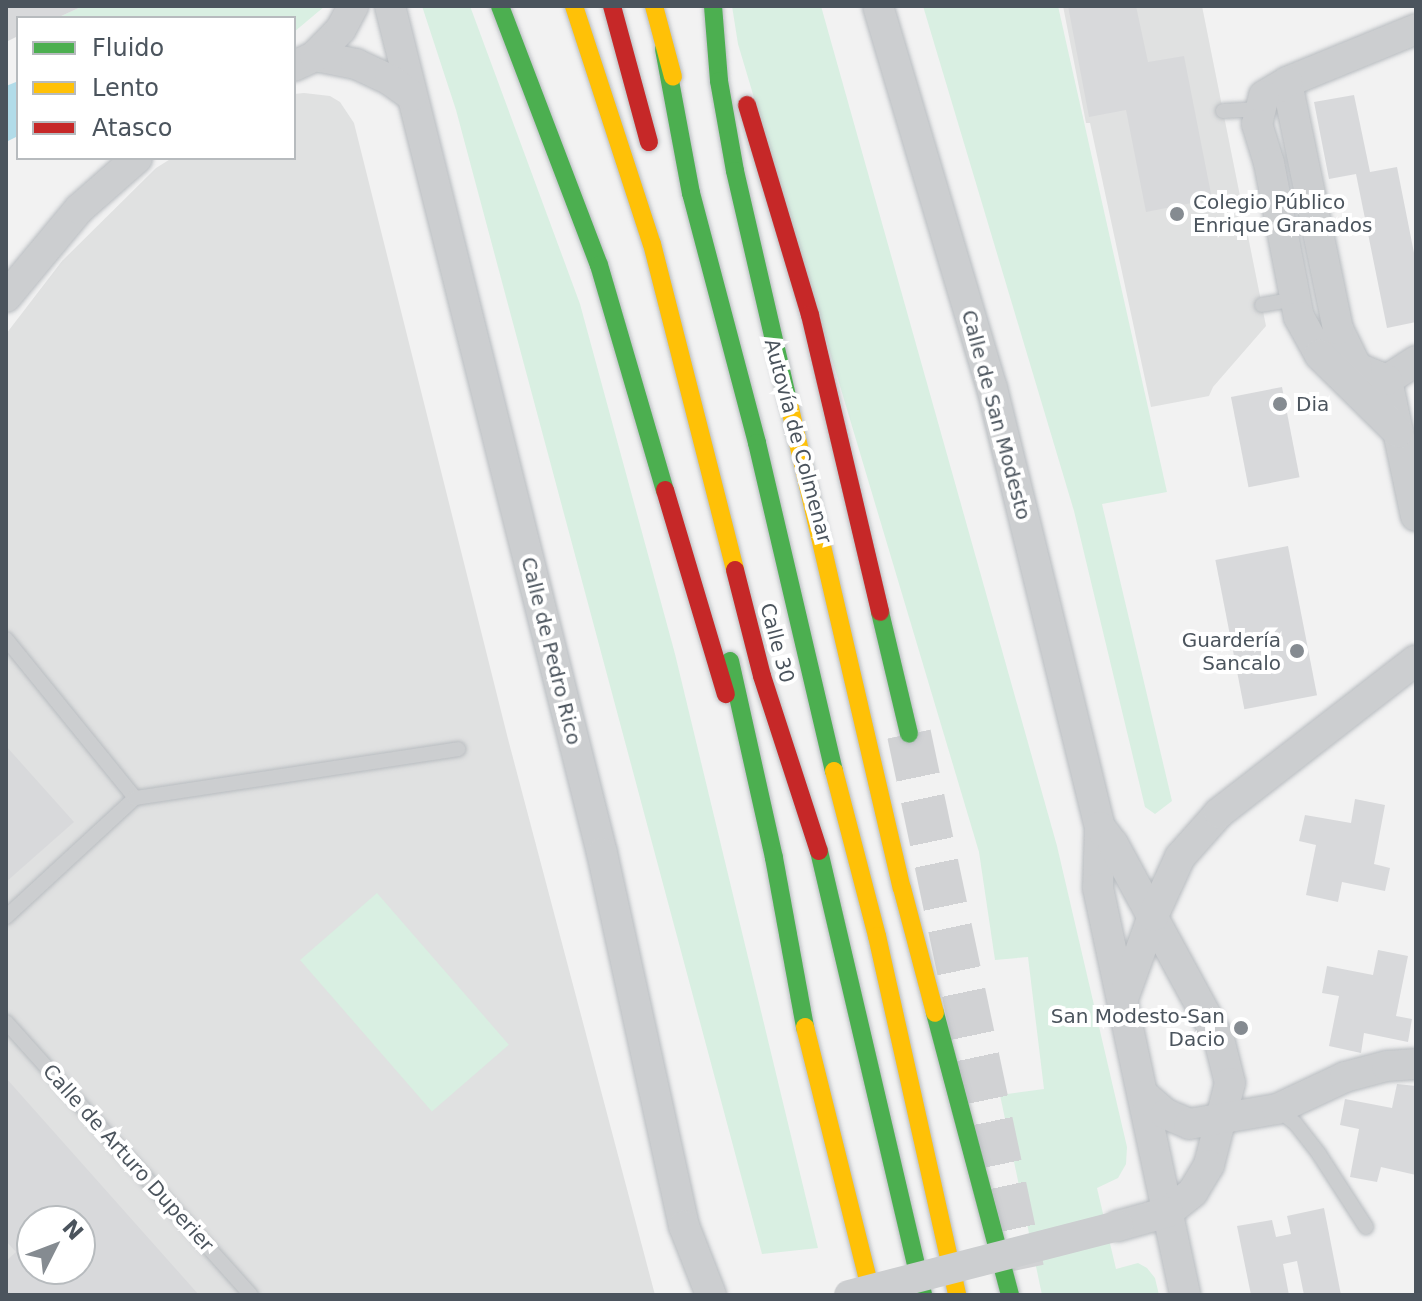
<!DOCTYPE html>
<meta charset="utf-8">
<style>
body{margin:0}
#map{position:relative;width:1422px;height:1301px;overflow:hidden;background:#f2f2f2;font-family:"DejaVu Sans",sans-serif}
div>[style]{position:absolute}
.education>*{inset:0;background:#e0e1e1}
.green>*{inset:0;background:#d9efe2;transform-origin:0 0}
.water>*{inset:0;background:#b2dce9}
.building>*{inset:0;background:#d8d9db;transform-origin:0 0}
.highway-tunnel>*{height:44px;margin-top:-22px;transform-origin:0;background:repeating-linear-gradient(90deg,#d1d2d4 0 44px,transparent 0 66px)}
.roads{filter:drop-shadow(0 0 2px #b8bcc0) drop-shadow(0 0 2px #b8bcc0)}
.lane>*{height:14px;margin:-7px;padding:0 7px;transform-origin:7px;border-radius:7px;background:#ccced0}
.street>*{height:30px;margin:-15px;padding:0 15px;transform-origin:15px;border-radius:15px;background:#ccced0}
.fast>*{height:18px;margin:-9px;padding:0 9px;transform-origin:9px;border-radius:9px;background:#4caf50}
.slow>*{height:18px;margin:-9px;padding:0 9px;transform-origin:9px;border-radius:9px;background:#ffc107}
.jam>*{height:18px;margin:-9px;padding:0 9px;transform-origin:9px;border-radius:9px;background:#c62828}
.street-bridge>*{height:30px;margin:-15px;padding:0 15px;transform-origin:15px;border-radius:15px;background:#ccced0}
.dots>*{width:22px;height:22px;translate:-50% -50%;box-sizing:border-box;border:4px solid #fff;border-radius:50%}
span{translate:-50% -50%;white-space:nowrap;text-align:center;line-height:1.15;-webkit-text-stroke:8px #fff;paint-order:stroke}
.poi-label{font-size:20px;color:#4b545d}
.left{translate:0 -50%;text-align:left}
.right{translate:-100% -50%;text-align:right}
.street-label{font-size:20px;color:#4b545d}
.frame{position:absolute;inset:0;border:8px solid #4b545d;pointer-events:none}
.legend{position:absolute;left:16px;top:16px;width:280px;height:144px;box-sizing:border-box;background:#fff;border:2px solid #b7bbbe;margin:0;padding:10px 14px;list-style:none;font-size:24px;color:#4b545d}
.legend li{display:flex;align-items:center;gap:16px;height:40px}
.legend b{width:40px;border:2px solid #b7bbbe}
.north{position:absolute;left:16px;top:1205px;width:80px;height:80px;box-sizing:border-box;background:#fff;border:2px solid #b7bbbe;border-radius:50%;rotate:48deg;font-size:22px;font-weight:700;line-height:32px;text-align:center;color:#4b545d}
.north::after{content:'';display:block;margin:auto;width:28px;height:36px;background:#858b91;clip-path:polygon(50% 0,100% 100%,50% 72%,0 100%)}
</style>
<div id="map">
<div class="education">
<div style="clip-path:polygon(1063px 6px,1202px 6px,1266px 326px,1213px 387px,1209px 396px,1151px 407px,1090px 123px,1086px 123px)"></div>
<div style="clip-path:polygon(evenodd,304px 93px,330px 96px,340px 102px,354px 123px,508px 739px,655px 1295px,6px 1295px,6px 334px,62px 261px,156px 168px,172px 158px,294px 158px,294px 94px,304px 93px,32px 1221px,80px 1221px,80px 1269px,32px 1269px,32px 1221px)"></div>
</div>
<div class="green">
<div style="clip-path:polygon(83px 6px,325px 6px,294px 32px,294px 18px,57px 18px)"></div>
<div style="clip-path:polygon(422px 6px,470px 6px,580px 304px,675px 654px,818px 1248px,762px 1254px,456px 110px)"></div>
<div style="clip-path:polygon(732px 6px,821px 6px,1057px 846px,1127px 1147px,1126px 1164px,1118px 1178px,1097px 1188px,1116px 1269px,1138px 1263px,1147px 1268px,1155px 1278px,1159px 1295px,1042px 1295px,1000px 1095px,1044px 1089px,1028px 957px,995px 960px,979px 852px,738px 44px)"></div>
<div style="clip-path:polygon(923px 6px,1058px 6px,1167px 492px,1102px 504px,1172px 801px,1155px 814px,1145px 807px,1074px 511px)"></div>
<div style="left:377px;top:893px;width:201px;height:102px;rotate:49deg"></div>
</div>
<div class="water">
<div style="clip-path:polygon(16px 82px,18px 136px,6px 142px,6px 86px)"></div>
</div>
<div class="building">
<div style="clip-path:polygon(6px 6px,83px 6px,57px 18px,18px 18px,18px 36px,6px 42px)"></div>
<div style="clip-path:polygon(1068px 6px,1136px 6px,1148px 62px,1184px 56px,1212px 199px,1146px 212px,1126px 110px,1089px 117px)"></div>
<div style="clip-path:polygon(1354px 95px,1370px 172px,1397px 167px,1416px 263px,1416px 322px,1387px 328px,1356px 174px,1329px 179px,1314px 102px)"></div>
<div style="left:1282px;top:387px;width:92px;height:52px;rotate:79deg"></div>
<div style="left:1288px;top:546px;width:152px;height:74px;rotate:79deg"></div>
<div style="clip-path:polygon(6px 746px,74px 822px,6px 882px)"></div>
<div style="clip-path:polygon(1355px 799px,1385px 805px,1374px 864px,1390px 868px,1385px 891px,1342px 882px,1338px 902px,1306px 895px,1316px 845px,1299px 841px,1305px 815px,1351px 823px)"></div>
<div style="clip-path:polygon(1378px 950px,1408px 956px,1396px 1016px,1412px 1019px,1408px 1042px,1364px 1033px,1361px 1053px,1329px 1046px,1339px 996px,1322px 993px,1327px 966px,1373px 975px)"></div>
<div style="clip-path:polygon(evenodd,6px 1078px,199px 1295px,6px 1295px,6px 1261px,16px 1252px,6px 1241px,6px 1078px,32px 1221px,80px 1221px,80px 1269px,32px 1269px,32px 1221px)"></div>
<div style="clip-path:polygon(1397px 1084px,1416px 1086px,1416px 1175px,1381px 1167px,1377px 1182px,1350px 1177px,1359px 1129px,1340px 1125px,1345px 1099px,1392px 1108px)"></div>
<div style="clip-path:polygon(1324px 1208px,1341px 1295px,1304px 1295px,1297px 1261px,1283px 1264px,1289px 1295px,1251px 1295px,1237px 1226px,1272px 1220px,1276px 1237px,1291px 1234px,1287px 1216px)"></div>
</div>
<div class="highway-tunnel">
<div style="left:909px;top:734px;width:547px;rotate:78.07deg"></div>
</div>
<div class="roads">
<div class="lane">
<div style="left:1223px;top:111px;width:38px;rotate:-3deg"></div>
<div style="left:1262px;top:305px;width:35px;rotate:-10deg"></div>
<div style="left:6px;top:639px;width:205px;rotate:50.9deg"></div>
<div style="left:6px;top:917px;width:176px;rotate:-42.7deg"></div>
<div style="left:135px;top:798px;width:327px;rotate:-8.6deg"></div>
<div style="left:6px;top:1022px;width:367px;rotate:48.1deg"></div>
<div style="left:1277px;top:1109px;width:23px;rotate:38deg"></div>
<div style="left:1295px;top:1123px;width:39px;rotate:52deg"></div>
<div style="left:1319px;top:1154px;width:87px;rotate:57.2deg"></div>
</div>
<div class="street">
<div style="left:390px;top:6px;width:873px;rotate:75.95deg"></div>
<div style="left:602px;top:853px;width:382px;rotate:77.6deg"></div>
<div style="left:684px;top:1226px;width:74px;rotate:68.6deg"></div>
<div style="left:878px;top:6px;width:399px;rotate:73.4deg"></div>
<div style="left:992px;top:388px;width:452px;rotate:76.2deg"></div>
<div style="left:1100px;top:827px;width:61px;rotate:91.9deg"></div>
<div style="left:1098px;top:888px;width:416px;rotate:77.9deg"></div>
<div style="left:315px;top:56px;width:42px;rotate:11deg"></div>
<div style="left:356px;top:64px;width:38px;rotate:25deg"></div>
<div style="left:390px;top:80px;width:27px;rotate:36deg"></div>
<div style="left:294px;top:66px;width:23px;rotate:-25deg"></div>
<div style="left:315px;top:56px;width:37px;rotate:-46deg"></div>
<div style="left:341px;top:29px;width:26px;rotate:-62deg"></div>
<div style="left:1287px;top:82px;width:139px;rotate:-22.3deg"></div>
<div style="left:6px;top:297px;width:114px;rotate:-50.3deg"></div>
<div style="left:79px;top:209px;width:77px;rotate:-41.3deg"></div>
<div style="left:1416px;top:361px;width:35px;rotate:147deg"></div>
<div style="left:1387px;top:380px;width:139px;rotate:78deg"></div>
<div style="left:1387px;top:380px;width:32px;rotate:-158deg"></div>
<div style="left:1357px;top:368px;width:43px;rotate:-116deg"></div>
<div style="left:1338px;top:329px;width:252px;rotate:-101.7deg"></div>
<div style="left:1287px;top:82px;width:27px;rotate:149deg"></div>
<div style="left:1264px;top:96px;width:29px;rotate:104deg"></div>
<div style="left:1257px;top:124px;width:41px;rotate:72.9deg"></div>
<div style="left:1269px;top:163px;width:157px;rotate:79deg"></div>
<div style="left:1299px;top:317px;width:43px;rotate:61.1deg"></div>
<div style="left:1320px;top:355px;width:110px;rotate:44.6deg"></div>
<div style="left:1100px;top:827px;width:21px;rotate:53deg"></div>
<div style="left:1113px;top:844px;width:222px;rotate:61.5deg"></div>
<div style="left:1219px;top:1039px;width:45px;rotate:76deg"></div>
<div style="left:1230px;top:1083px;width:85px;rotate:104.4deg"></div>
<div style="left:1209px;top:1165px;width:31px;rotate:121deg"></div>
<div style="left:1193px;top:1192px;width:32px;rotate:141deg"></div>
<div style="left:1168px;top:1212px;width:52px;rotate:164.4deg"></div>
<div style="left:1124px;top:996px;width:85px;rotate:-70.1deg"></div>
<div style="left:1153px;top:916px;width:65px;rotate:-65.4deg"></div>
<div style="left:1180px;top:857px;width:59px;rotate:-48.4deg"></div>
<div style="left:1219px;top:813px;width:249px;rotate:-37.8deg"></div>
<div style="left:1145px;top:1096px;width:28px;rotate:41deg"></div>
<div style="left:1166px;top:1114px;width:25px;rotate:23deg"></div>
<div style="left:1189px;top:1124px;width:89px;rotate:-9.7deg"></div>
<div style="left:1277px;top:1109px;width:75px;rotate:-25.2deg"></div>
<div style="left:1345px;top:1077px;width:43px;rotate:-14.7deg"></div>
<div style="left:1387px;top:1066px;width:29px;rotate:-4deg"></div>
</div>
<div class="fast">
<div style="left:500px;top:6px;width:277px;rotate:69.1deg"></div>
<div style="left:599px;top:265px;width:234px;rotate:73.7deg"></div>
<div style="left:713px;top:6px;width:75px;rotate:85.4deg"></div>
<div style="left:719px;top:81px;width:91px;rotate:79.9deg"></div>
<div style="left:735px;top:171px;width:239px;rotate:77deg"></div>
<div style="left:664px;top:49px;width:147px;rotate:79.4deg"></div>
<div style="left:691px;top:193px;width:259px;rotate:75.2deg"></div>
<div style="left:757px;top:443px;width:337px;rotate:76.8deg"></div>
<div style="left:880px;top:612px;width:125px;rotate:76.6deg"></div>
<div style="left:730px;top:661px;width:202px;rotate:77.4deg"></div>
<div style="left:774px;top:858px;width:172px;rotate:79.6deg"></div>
<div style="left:819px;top:851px;width:456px;rotate:76.8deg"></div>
<div style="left:935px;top:1013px;width:292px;rotate:75.1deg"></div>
</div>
<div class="slow">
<div style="left:574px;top:6px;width:250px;rotate:71.9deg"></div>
<div style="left:652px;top:244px;width:336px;rotate:75.7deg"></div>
<div style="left:654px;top:6px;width:73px;rotate:75deg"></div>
<div style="left:789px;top:404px;width:497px;rotate:76.9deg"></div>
<div style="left:902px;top:888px;width:129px;rotate:75.2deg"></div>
<div style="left:834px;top:771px;width:171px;rotate:75.4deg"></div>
<div style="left:877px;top:936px;width:368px;rotate:77.4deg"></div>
<div style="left:805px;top:1027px;width:276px;rotate:76deg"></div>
</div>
<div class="jam">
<div style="left:612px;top:6px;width:141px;rotate:74.8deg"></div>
<div style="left:747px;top:105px;width:219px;rotate:73.3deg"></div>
<div style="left:810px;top:315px;width:305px;rotate:76.7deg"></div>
<div style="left:665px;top:490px;width:213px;rotate:73.4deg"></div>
<div style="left:735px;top:570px;width:109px;rotate:75.7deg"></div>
<div style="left:762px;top:676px;width:184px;rotate:72deg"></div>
</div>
</div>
<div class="street-bridge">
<div style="left:849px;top:1295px;width:278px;rotate:-14.4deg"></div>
</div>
<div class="dots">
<div style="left:1177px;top:214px;background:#858b91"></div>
<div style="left:1280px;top:404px;background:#858b91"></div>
<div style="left:1297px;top:651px;background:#858b91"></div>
<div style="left:1241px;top:1028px;background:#858b91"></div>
</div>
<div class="poi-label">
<span class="left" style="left:1193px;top:214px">Colegio Público<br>Enrique Granados</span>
<span class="left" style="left:1296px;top:404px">Dia</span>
<span class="right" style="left:1281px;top:652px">Guardería<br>Sancalo</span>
<span class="right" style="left:1225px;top:1028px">San Modesto-San<br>Dacio</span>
</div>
<div class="street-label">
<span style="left:996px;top:415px;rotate:75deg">Calle de San Modesto</span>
<span style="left:798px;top:441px;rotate:75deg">Autovía de Colmenar</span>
<span style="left:777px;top:643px;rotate:75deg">Calle 30</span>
<span style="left:551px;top:651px;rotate:76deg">Calle de Pedro Rico</span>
<span style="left:128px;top:1158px;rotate:48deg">Calle de Arturo Duperier</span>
</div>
<div class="frame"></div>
<ul class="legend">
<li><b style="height:10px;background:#4caf50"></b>Fluido</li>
<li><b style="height:10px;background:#ffc107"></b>Lento</li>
<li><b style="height:10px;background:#c62828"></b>Atasco</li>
</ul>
<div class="north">N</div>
</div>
